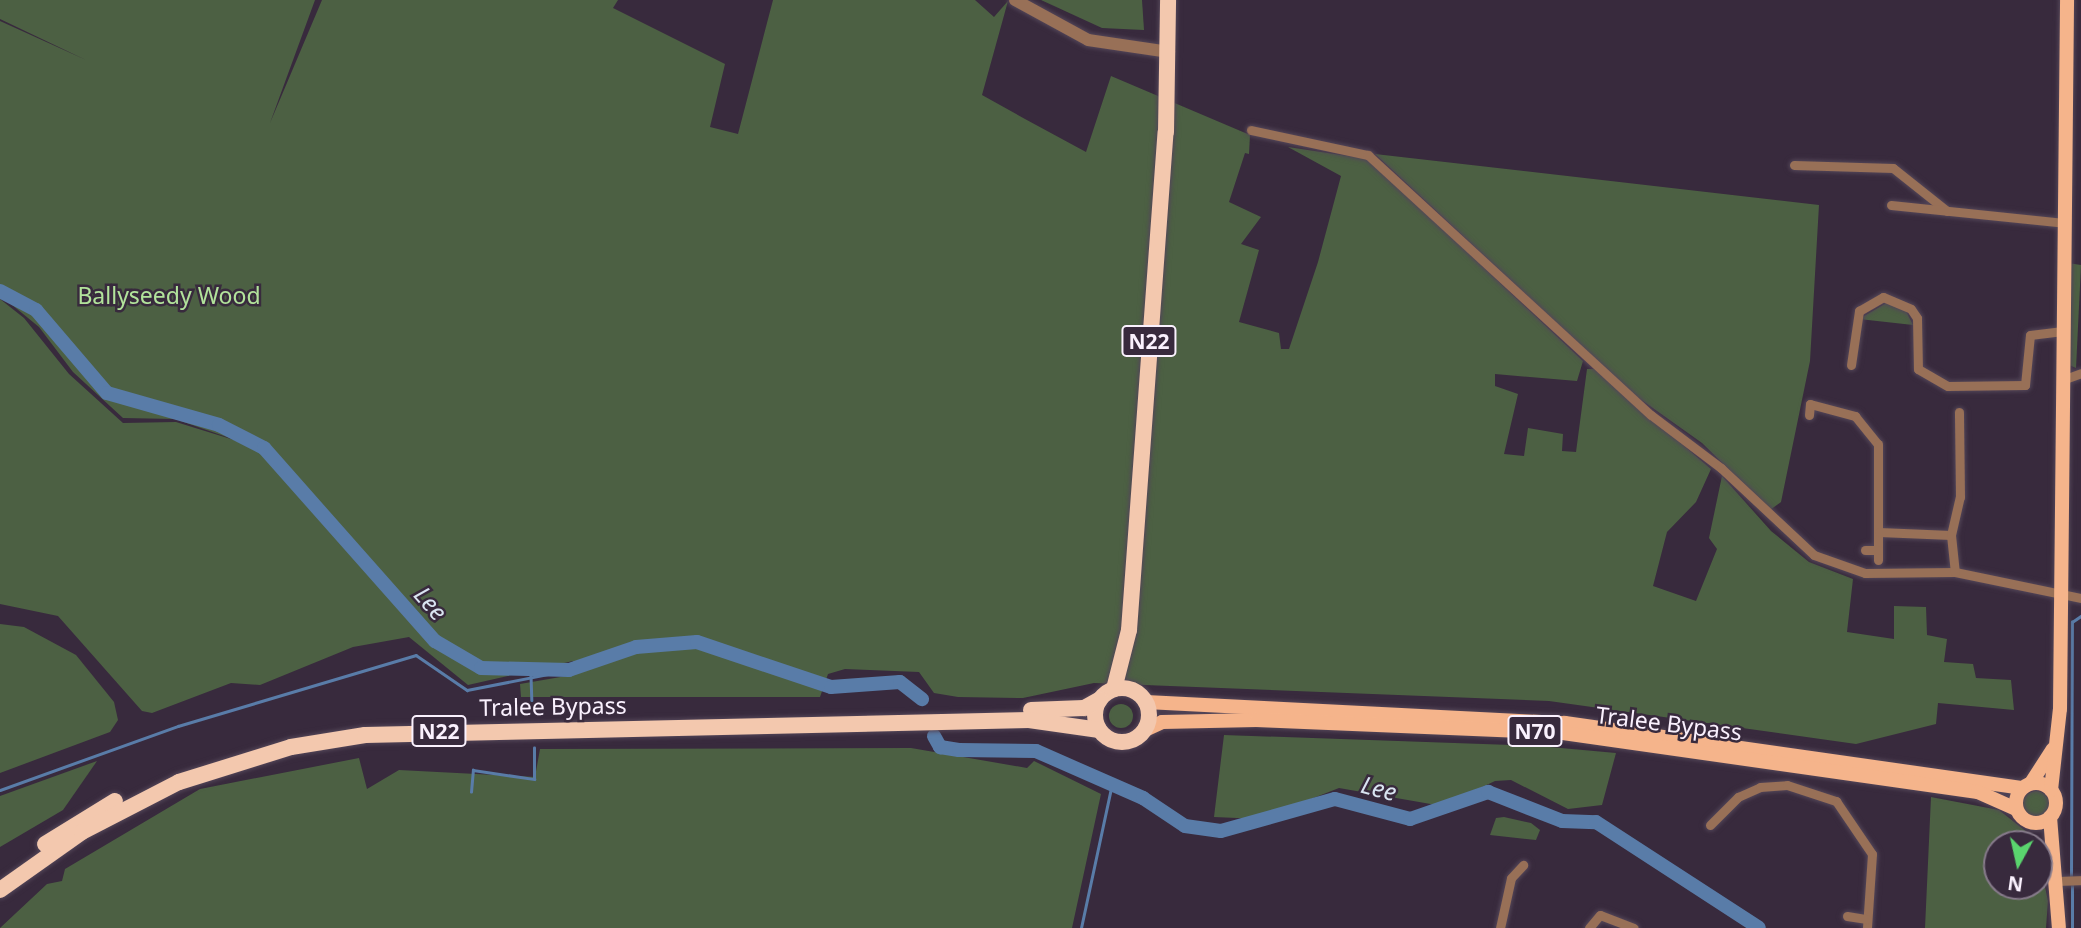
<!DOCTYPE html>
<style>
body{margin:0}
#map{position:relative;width:2081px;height:928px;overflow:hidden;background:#382a3d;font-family:"Noto Sans",sans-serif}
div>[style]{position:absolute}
.green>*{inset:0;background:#4c6043}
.round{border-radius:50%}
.stream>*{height:2.5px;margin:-1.25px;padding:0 1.25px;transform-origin:1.25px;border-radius:1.25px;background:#597ca8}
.river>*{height:14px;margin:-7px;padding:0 7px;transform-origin:7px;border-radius:7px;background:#597ca8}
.roads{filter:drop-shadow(0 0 2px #534658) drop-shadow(0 0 2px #534658)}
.minor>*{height:9px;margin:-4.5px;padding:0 4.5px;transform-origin:4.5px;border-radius:4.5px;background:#987057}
.tertiary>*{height:12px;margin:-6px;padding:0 6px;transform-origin:6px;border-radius:6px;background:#987057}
.primary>*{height:14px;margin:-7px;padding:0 7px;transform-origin:7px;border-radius:7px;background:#f5b48b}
.primary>.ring{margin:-7px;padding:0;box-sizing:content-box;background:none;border:14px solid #f5b48b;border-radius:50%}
.trunk>*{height:16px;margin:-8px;padding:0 8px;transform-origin:8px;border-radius:8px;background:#f3c8ae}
.trunk>.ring{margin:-8px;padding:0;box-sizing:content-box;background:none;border:16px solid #f3c8ae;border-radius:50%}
span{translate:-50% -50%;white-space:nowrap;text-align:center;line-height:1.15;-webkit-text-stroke:5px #382a3d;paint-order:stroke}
.shield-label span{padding:2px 5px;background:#382a3d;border:2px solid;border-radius:5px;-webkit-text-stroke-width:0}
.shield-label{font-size:21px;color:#faf1fe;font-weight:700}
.park-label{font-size:23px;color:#b2e39b}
.street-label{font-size:23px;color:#faf1fe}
.water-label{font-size:24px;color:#d9e4f1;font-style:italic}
.north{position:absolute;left:1983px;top:830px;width:70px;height:70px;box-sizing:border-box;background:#382a3d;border:2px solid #867a8a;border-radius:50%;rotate:188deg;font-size:19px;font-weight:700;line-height:28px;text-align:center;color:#faf1fe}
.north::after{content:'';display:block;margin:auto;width:24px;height:32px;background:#5ad56e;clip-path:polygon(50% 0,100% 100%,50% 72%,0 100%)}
</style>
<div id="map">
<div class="green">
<div style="clip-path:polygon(0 0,315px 0,270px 123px,322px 0,618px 0,613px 8px,725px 64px,710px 127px,738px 134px,773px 0,975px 0,994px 17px,1008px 1px,982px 95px,1025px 119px,1086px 152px,1111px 76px,1250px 135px,1249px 154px,1245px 153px,1229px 202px,1261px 217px,1241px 244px,1259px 250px,1239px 322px,1279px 333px,1281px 349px,1289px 349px,1318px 262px,1341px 176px,1288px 147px,1368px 159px,1583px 361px,1577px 381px,1495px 374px,1495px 386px,1518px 394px,1504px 454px,1524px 456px,1528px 428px,1563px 434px,1562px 451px,1576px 452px,1587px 369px,1594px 369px,1711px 469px,1696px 502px,1667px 532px,1653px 586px,1696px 601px,1717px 549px,1709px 538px,1722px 476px,1771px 531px,1809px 562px,1853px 579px,1847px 632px,1894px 639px,1894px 606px,1926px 607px,1927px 635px,1947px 639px,1944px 662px,1973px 664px,1976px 678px,2011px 680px,2014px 710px,1938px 703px,1936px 724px,1856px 744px,1549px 701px,1094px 683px,1023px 698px,958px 697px,934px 693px,919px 672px,845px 669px,828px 674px,820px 697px,521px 697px,520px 684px,572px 675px,573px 661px,468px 685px,409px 637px,353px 647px,260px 685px,231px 683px,152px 713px,142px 711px,58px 616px,0 604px,0 299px,24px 318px,69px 374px,123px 423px,176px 422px,247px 444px,175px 419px,123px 418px,73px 372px,39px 327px,0 295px,0 21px,86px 60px,0 19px)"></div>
<div style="clip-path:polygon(1041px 0,1142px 0,1144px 30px,1102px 28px)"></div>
<div style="clip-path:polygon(1375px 154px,1819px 205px,1810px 361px,1781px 502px,1770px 510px,1702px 443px,1633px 394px)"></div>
<div style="clip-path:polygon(2068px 263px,2081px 265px,2076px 368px,2069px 365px)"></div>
<div style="clip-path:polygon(1888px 302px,1906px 311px,1913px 325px,1859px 319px)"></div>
<div style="clip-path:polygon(0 624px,24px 627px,76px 655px,114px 702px,118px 720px,110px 732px,0 773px)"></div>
<div class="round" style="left:1109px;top:704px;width:24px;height:24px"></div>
<div style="clip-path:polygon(1224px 735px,1539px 746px,1616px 753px,1602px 805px,1568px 809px,1511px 780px,1495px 781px,1442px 806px,1339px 788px,1260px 819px,1214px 817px)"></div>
<div style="clip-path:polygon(911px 748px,1027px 768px,1034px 761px,1101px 794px,1072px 928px,0 928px,47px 884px,62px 881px,65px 869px,200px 789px,359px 758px,367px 789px,399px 770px,535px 777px,540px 749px)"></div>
<div style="clip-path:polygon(97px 761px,63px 810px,0 847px,0 796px)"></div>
<div class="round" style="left:2023px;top:791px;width:26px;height:26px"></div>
<div style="clip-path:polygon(1931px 797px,1999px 810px,2032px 836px,2035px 844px,1997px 844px,1997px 886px,2039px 886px,2039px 858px,2048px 901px,2046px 928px,1925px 928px)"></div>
<div style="clip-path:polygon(1504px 817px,1531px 823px,1540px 830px,1536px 840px,1490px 835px,1496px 818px)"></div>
</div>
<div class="stream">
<div style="left:531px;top:676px;width:24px;rotate:88deg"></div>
<div style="left:0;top:790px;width:189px;rotate:-19.8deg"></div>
<div style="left:178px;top:726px;width:248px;rotate:-16.6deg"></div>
<div style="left:416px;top:655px;width:62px;rotate:34.5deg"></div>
<div style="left:467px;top:690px;width:104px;rotate:-11.1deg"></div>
<div style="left:471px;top:792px;width:22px;rotate:-85deg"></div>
<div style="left:473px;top:770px;width:62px;rotate:8.4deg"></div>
<div style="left:534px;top:779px;width:31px;rotate:-90deg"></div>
<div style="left:2071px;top:878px;width:256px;rotate:-89.8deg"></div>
<div style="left:2072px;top:622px;width:11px;rotate:-34deg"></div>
<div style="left:1081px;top:928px;width:147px;rotate:-77.9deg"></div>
<div style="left:2072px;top:928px;width:44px;rotate:-90deg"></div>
</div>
<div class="river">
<div style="left:0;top:291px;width:41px;rotate:27.8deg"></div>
<div style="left:36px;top:310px;width:109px;rotate:49.5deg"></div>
<div style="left:107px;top:393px;width:116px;rotate:15.9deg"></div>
<div style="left:219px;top:425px;width:51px;rotate:27.1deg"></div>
<div style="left:264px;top:448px;width:258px;rotate:48.5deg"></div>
<div style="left:435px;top:641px;width:53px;rotate:30.4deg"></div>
<div style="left:481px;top:668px;width:88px;rotate:1.3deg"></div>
<div style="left:569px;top:670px;width:71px;rotate:-18.9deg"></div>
<div style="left:636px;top:647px;width:61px;rotate:-4.7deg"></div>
<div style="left:697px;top:642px;width:141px;rotate:18.6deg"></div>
<div style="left:831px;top:687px;width:69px;rotate:-4.1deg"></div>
<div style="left:900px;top:682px;width:28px;rotate:38deg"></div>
<div style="left:934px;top:736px;width:13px;rotate:61deg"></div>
<div style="left:940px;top:747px;width:19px;rotate:9deg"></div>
<div style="left:959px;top:750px;width:77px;rotate:0.7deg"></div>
<div style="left:1036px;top:751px;width:117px;rotate:23.7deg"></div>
<div style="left:1143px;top:798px;width:50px;rotate:33.7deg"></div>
<div style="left:1185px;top:826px;width:36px;rotate:8deg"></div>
<div style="left:1221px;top:831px;width:118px;rotate:-15.7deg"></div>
<div style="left:1335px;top:799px;width:78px;rotate:14.9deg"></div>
<div style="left:1410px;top:819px;width:83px;rotate:-19.1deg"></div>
<div style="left:1488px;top:792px;width:79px;rotate:21.4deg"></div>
<div style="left:1562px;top:821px;width:34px;rotate:2deg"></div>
<div style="left:1596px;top:822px;width:194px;rotate:33deg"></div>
</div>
<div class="roads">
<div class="minor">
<div style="left:1251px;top:130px;width:120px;rotate:12.1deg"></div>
<div style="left:1368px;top:155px;width:384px;rotate:42.6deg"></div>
<div style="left:1651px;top:415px;width:88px;rotate:37.1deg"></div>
<div style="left:1721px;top:468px;width:127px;rotate:43.1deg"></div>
<div style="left:1814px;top:555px;width:54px;rotate:19.4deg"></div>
<div style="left:1865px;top:573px;width:90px;rotate:-0.6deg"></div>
<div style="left:1955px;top:572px;width:129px;rotate:11.7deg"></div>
<div style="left:1794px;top:165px;width:99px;rotate:1.7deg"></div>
<div style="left:1893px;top:168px;width:69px;rotate:38.5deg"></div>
<div style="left:1891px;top:205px;width:174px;rotate:5.9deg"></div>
<div style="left:1851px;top:365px;width:55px;rotate:-81.6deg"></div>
<div style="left:1859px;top:311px;width:28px;rotate:-30deg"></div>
<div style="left:1883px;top:297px;width:30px;rotate:23deg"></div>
<div style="left:1911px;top:309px;width:11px;rotate:56deg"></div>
<div style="left:1917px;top:318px;width:51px;rotate:88.9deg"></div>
<div style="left:1918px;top:369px;width:34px;rotate:30deg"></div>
<div style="left:1948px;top:386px;width:77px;rotate:-0.7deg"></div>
<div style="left:2025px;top:385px;width:50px;rotate:-84.3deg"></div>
<div style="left:2030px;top:335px;width:33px;rotate:-7deg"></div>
<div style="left:2062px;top:380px;width:20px;rotate:-20deg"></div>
<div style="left:1809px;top:415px;width:11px;rotate:-85deg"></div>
<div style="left:1810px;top:404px;width:47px;rotate:14.9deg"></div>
<div style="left:1855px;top:416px;width:36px;rotate:51deg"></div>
<div style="left:1878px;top:444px;width:116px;rotate:90deg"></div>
<div style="left:1879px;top:532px;width:72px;rotate:2.4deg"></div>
<div style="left:1951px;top:535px;width:37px;rotate:84deg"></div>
<div style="left:1951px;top:535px;width:39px;rotate:-77deg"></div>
<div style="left:1960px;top:497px;width:85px;rotate:-90.7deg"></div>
<div style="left:1865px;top:550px;width:13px"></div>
<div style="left:1710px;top:825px;width:40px;rotate:-45deg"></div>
<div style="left:1738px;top:797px;width:24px;rotate:-24deg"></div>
<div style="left:1760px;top:787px;width:27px;rotate:-4deg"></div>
<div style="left:1787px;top:785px;width:52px;rotate:18.1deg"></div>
<div style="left:1836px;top:801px;width:64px;rotate:55.8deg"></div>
<div style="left:1872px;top:854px;width:74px;rotate:93.9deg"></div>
<div style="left:2054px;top:881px;width:27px;rotate:-2deg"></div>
<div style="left:1847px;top:916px;width:20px;rotate:9deg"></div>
<div style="left:1500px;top:928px;width:51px;rotate:-77.6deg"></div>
<div style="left:1511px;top:878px;width:18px;rotate:-47deg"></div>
<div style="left:1589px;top:928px;width:17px;rotate:-50deg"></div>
<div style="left:1600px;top:915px;width:36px;rotate:21deg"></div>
</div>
<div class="tertiary">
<div style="left:1015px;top:0;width:83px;rotate:28.7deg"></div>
<div style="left:1088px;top:40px;width:82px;rotate:8.4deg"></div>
</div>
<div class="primary">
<div style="left:1146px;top:702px;width:420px;rotate:2.9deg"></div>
<div style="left:1565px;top:723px;width:461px;rotate:8.1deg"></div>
<div style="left:1143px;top:731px;width:21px;rotate:-25deg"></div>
<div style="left:1162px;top:722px;width:95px;rotate:-1.2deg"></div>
<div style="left:1257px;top:720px;width:306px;rotate:2.4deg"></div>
<div style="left:1563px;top:733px;width:419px;rotate:8.1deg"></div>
<div style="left:1978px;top:792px;width:42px;rotate:24.1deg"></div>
<div class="ring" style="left:2016px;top:783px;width:26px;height:26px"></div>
<div style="left:2031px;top:783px;width:40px;rotate:-57.1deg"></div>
<div style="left:2051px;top:790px;width:81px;rotate:-83.7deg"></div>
<div style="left:2060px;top:709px;width:709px;rotate:-89.43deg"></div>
<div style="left:2050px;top:817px;width:111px;rotate:85.4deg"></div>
</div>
<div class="trunk">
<div class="ring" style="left:1095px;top:688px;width:38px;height:38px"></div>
<div style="left:1114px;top:689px;width:61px;rotate:-75.7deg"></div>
<div style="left:1129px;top:630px;width:499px;rotate:-85.8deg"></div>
<div style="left:1166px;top:132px;width:132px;rotate:-89.1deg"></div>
<div style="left:1031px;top:710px;width:53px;rotate:-2.2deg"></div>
<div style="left:1084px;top:708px;width:18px;rotate:-29deg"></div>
<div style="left:45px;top:844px;width:82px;rotate:-31.6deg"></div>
<div style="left:0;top:890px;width:100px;rotate:-35.3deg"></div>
<div style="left:82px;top:832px;width:109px;rotate:-27.3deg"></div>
<div style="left:179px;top:782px;width:117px;rotate:-17.4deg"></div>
<div style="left:291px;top:747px;width:75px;rotate:-9.2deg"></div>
<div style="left:365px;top:735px;width:664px;rotate:-1.29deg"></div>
<div style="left:1029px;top:720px;width:71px;rotate:8.1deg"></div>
</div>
</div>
<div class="shield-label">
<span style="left:1149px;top:341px">N22</span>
<span style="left:439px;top:731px">N22</span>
<span style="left:1535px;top:731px">N70</span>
</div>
<div class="park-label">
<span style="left:169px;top:295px">Ballyseedy Wood</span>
</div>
<div class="street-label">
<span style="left:553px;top:706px;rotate:-1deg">Tralee Bypass</span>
<span style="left:1669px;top:723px;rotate:7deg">Tralee Bypass</span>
</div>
<div class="water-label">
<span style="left:431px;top:603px;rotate:49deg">Lee</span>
<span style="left:1379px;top:788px;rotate:15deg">Lee</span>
</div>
<div class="north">N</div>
</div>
